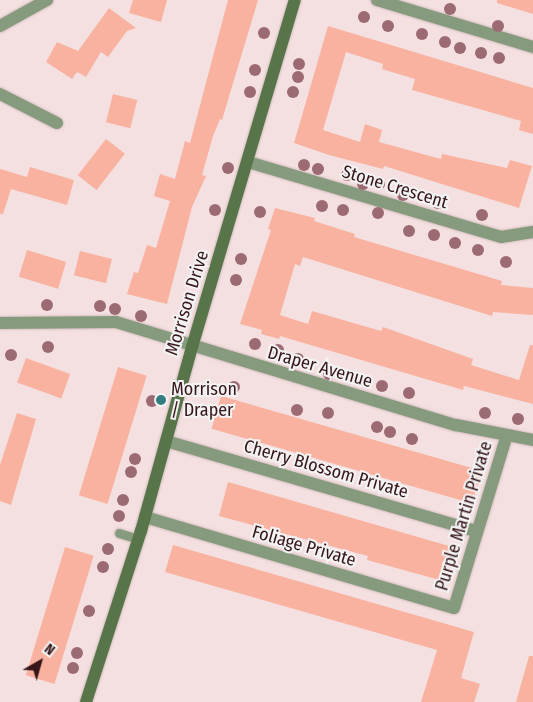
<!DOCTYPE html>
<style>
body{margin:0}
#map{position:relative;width:533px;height:702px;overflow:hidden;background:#f4e0e1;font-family:"Fira Sans Condensed",sans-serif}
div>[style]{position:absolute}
.building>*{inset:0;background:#f8b29f;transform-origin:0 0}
.roads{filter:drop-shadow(0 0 1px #d2bcbd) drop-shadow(0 0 1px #d2bcbd)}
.lane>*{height:9px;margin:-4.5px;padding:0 4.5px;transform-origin:4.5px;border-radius:4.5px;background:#869a7d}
.street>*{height:12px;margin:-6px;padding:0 6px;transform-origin:6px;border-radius:6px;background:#869a7d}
.secondary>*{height:12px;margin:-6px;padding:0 6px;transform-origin:6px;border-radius:6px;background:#58754a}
.trees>*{width:12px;height:12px;margin:-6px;border-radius:50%;background:#9c6a73}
.dots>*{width:14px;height:14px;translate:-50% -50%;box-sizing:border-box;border:2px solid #f3f3f3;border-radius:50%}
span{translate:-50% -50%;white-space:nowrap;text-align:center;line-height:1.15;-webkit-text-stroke:4px #f3f3f3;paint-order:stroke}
.street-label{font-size:18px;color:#371619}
.poi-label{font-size:18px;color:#371619}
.left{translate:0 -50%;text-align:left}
.north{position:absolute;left:15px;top:637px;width:50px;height:50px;-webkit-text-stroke:4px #f3f3f3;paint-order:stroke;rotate:38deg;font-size:14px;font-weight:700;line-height:20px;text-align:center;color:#371619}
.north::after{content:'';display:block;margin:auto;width:18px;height:22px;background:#371619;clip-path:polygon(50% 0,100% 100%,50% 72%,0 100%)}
</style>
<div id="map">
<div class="building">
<div style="clip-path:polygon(133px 0,167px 0,161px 22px,129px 13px)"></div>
<div style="clip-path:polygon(228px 0,258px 0,222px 120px,220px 119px,213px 136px,202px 175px,206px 176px,192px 207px,167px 304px,127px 294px,134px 272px,138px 273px,147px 245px,156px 248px,170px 201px,154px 196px,160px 174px,175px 179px,185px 141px,190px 143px)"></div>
<div style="clip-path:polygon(497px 0,533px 0,533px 14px,497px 3px)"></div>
<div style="clip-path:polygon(109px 8px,136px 28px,127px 31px,108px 57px,101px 52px,86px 77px,77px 72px,72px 79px,46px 62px,57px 42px,78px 51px)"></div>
<div style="clip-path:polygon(328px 26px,533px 88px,533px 134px,519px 130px,521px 121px,412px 90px,415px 79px,382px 69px,383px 64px,346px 52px,323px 130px,360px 142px,365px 124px,382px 130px,379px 142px,441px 159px,442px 154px,507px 168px,510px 160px,532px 166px,519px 208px,384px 166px,383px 169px,329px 155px,294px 143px)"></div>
<div style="left:113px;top:94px;width:25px;height:29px;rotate:14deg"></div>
<div style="left:106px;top:139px;width:24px;height:46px;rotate:38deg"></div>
<div style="clip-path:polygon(30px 167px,74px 180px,67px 205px,11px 189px,3px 214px,0 214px,0 169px,27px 177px)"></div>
<div style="clip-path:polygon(275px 208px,315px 218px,314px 221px,355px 234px,354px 237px,502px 281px,501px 285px,533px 288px,533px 315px,493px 312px,492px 316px,303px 257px,300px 266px,295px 264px,280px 315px,308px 324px,312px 311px,381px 331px,383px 327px,473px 359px,471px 365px,519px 380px,530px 345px,533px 345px,533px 404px,464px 386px,463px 390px,280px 336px,279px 339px,261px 334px,262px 330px,240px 324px,271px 230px,268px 229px)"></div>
<div style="left:27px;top:250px;width:41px;height:28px;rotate:17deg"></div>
<div style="left:80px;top:251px;width:33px;height:25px;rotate:14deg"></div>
<div style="left:26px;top:358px;width:47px;height:26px;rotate:20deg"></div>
<div style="left:118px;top:367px;width:30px;height:134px;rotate:17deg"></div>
<div style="left:221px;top:396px;width:271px;height:34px;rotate:16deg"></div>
<div style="clip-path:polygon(17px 413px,36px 419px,11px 505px,0 501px,0 465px)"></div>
<div style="clip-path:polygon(228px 482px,456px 548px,447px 582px,367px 560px,368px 556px,219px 516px)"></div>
<div style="clip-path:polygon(173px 545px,474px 632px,461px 678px,480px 684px,474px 702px,421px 702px,437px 650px,165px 572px)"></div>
<div style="left:65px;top:547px;width:30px;height:134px;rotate:17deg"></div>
<div style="clip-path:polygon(529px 656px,533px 656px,533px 702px,516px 702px)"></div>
</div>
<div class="roads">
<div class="lane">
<div style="left:119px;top:533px;width:21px;rotate:17deg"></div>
</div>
<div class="street">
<div style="left:377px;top:0;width:163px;rotate:16.8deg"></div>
<div style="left:0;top:26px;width:54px;rotate:-29deg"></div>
<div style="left:0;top:94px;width:64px;rotate:27deg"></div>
<div style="left:248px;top:162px;width:264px;rotate:16.5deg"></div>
<div style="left:501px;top:237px;width:32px;rotate:-9deg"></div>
<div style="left:0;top:323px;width:116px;rotate:-0.5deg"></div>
<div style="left:116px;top:322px;width:355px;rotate:16.9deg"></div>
<div style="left:456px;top:425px;width:78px;rotate:11deg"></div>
<div style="left:166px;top:441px;width:323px;rotate:16.2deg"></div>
<div style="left:145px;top:517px;width:322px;rotate:16.4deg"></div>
<div style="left:454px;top:608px;width:181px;rotate:-73deg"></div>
</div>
<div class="secondary">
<div style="left:86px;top:702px;width:180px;rotate:-72.2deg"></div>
<div style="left:141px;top:531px;width:191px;rotate:-74.5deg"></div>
<div style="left:192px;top:347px;width:362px;rotate:-73.5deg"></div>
</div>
</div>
<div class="trees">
<div style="left:450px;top:9px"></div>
<div style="left:364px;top:17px"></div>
<div style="left:388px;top:26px"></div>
<div style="left:498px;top:26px"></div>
<div style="left:264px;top:33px"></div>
<div style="left:422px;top:34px"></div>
<div style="left:445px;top:42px"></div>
<div style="left:460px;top:48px"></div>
<div style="left:481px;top:53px"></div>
<div style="left:499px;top:58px"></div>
<div style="left:299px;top:64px"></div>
<div style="left:255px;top:70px"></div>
<div style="left:298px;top:77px"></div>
<div style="left:250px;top:92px"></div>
<div style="left:293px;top:92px"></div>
<div style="left:304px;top:165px"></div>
<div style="left:228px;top:168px"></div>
<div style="left:318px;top:169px"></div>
<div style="left:347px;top:175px"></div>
<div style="left:363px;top:184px"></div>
<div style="left:379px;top:184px"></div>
<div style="left:403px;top:195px"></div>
<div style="left:438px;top:203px"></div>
<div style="left:322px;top:206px"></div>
<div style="left:215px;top:210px"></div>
<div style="left:343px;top:210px"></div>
<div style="left:260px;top:212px"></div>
<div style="left:378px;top:213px"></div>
<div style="left:482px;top:215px"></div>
<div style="left:409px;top:231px"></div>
<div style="left:434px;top:235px"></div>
<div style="left:455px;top:243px"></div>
<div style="left:478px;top:250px"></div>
<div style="left:241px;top:259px"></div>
<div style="left:506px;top:262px"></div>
<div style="left:236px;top:280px"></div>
<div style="left:47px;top:305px"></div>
<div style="left:100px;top:306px"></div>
<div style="left:115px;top:309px"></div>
<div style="left:141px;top:316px"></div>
<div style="left:255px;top:344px"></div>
<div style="left:48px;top:347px"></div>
<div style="left:278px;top:350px"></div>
<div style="left:11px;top:355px"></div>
<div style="left:298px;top:359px"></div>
<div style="left:329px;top:374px"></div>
<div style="left:382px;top:386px"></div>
<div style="left:234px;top:387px"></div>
<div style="left:409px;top:393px"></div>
<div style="left:152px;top:401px"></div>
<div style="left:297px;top:410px"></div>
<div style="left:328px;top:413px"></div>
<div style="left:485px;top:413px"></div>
<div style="left:518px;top:419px"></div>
<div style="left:377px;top:427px"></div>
<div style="left:390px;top:432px"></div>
<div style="left:412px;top:439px"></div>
<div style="left:135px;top:459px"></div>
<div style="left:131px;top:472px"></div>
<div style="left:123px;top:500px"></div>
<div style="left:119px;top:516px"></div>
<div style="left:108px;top:549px"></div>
<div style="left:103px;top:567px"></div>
<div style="left:89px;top:611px"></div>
<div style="left:77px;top:653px"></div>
<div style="left:73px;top:668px"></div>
</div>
<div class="dots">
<div style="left:161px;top:400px;background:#357e7f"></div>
</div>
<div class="street-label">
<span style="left:395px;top:187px;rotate:17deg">Stone Crescent</span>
<span style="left:187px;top:303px;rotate:-73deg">Morrison Drive</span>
<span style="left:320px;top:367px;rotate:16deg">Draper Avenue</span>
<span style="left:326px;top:469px;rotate:16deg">Cherry Blossom Private</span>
<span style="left:464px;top:516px;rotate:-73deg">Purple Martin Private</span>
<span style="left:304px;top:546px;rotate:16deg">Foliage Private</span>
</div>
<div class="poi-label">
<span class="left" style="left:171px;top:400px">Morrison<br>/ Draper</span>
</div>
<div class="north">N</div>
</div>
